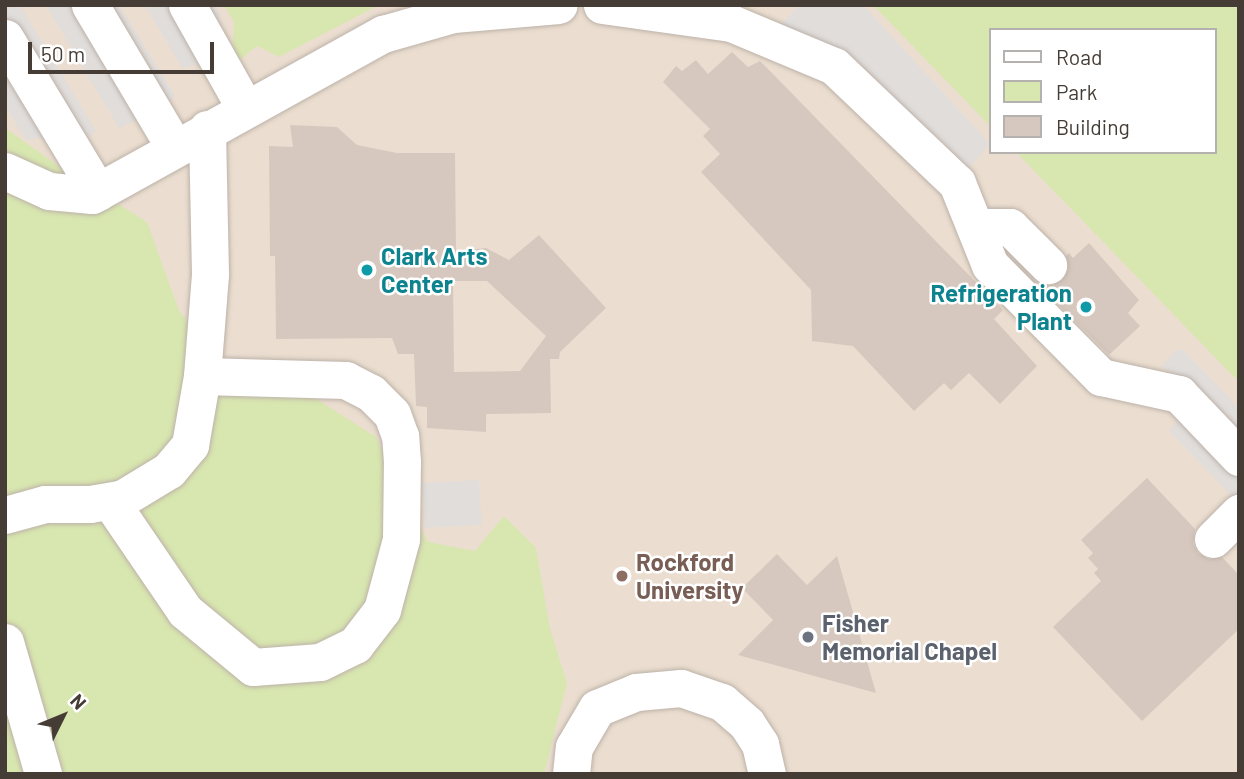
<!DOCTYPE html>
<style>
body{margin:0}
#map{position:relative;width:1244px;height:779px;overflow:hidden;background:#f2ece6;font-family:Barlow,sans-serif}
div>[style]{position:absolute}
.education>*{inset:0;background:#ebded0}
.green>*{inset:0;background:#d8e6af}
.parking>*{inset:0;background:#e0dddb;transform-origin:0 0}
.building>*{inset:0;background:#d6c8be}
.roads{filter:drop-shadow(0 0 2px #bdb2a9) drop-shadow(0 0 2px #bdb2a9)}
.minor>*{height:37px;margin:-18.5px;padding:0 18.5px;transform-origin:18.5px;border-radius:18.5px;background:#fff}
.dots>*{width:19px;height:19px;translate:-50% -50%;box-sizing:border-box;border:4px solid #fff;border-radius:50%}
span{translate:-50% -50%;white-space:nowrap;text-align:center;line-height:1.15;-webkit-text-stroke:5px #fff;paint-order:stroke}
.culture-label{font-size:24px;color:#0d838f;font-weight:700}
.left{translate:0 -50%;text-align:left}
.right{translate:-100% -50%;text-align:right}
.education-label{font-size:24px;color:#785e54;font-weight:700}
.worship-label{font-size:24px;color:#5b616d;font-weight:700}
.frame{position:absolute;inset:0;border:7px solid #453c35;pointer-events:none}
.legend{position:absolute;left:989px;top:28px;width:228px;height:126px;box-sizing:border-box;background:#fff;border:2px solid #b5b1ae;margin:0;padding:9px 12px;list-style:none;font-size:21px;color:#453c35}
.legend li{display:flex;align-items:center;gap:14px;height:35px}
.legend b{width:35px;border:2px solid #b5b1ae}
.north{position:absolute;left:28px;top:681px;width:70px;height:70px;-webkit-text-stroke:5px #fff;paint-order:stroke;rotate:47deg;font-size:19px;font-weight:700;line-height:28px;text-align:center;color:#453c35}
.north::after{content:'';display:block;margin:auto;width:24px;height:32px;background:#453c35;clip-path:polygon(50% 0,100% 100%,50% 72%,0 100%)}
.scale{position:absolute;left:28px;top:42px;width:186px;height:32px;box-sizing:border-box;border:4px solid #453c35;border-top:0;padding-left:9px;font-size:21px;line-height:24px;white-space:nowrap;color:#453c35;-webkit-text-stroke:5px #fff;paint-order:stroke}
</style>
<div id="map">
<div class="education">
<div style="clip-path:polygon(5px 5px,891px 5px,990px 112px,990px 152px,1028px 152px,1239px 378px,1239px 774px,5px 774px)"></div>
</div>
<div class="green">
<div style="clip-path:polygon(224px 5px,384px 5px,375px 7px,279px 57px,257px 46px,232px 66px,234px 22px)"></div>
<div style="clip-path:polygon(873px 5px,1239px 5px,1239px 382px,1016px 152px,1214px 152px,1214px 30px,990px 30px,990px 126px)"></div>
<div style="clip-path:polygon(5px 128px,74px 177px,147px 222px,179px 311px,222px 363px,307px 393px,376px 437px,428px 542px,475px 551px,504px 516px,536px 548px,550px 629px,567px 683px,544px 774px,5px 774px)"></div>
</div>
<div class="parking">
<div style="clip-path:polygon(5px 5px,20px 5px,96px 131px,55px 161px,52px 144px,44px 137px,26px 140px,5px 106px)"></div>
<div style="clip-path:polygon(46px 5px,119px 5px,175px 96px,163px 107px,119px 128px)"></div>
<div style="clip-path:polygon(145px 5px,215px 5px,219px 12px,226px 59px,182px 68px)"></div>
<div style="clip-path:polygon(800px 5px,863px 5px,990px 144px,958px 180px,781px 24px)"></div>
<div style="clip-path:polygon(1182px 349px,1239px 408px,1239px 442px,1162px 366px,1175px 351px)"></div>
<div style="clip-path:polygon(1180px 417px,1239px 477px,1237px 501px,1169px 431px)"></div>
<div style="left:479px;top:480px;width:45px;height:56px;rotate:87deg"></div>
</div>
<div class="building">
<div style="clip-path:polygon(732px 52px,748px 67px,760px 61px,773px 74px,1003px 310px,994px 319px,1037px 366px,1000px 404px,969px 373px,951px 390px,944px 383px,914px 411px,853px 346px,812px 341px,811px 290px,701px 172px,720px 154px,703px 136px,710px 129px,663px 82px,676px 66px,682px 71px,696px 60px,708px 74px)"></div>
<div style="clip-path:polygon(evenodd,290px 125px,337px 127px,357px 145px,397px 153px,455px 153px,456px 251px,486px 248px,509px 260px,539px 235px,606px 308px,560px 352px,559px 359px,550px 359px,551px 413px,486px 414px,486px 432px,427px 428px,427px 407px,416px 406px,414px 354px,398px 354px,392px 338px,276px 339px,275px 256px,270px 256px,269px 146px,293px 147px,290px 125px,453px 281px,487px 281px,546px 336px,520px 371px,454px 372px,453px 281px)"></div>
<div style="clip-path:polygon(1089px 243px,1139px 300px,1128px 313px,1140px 326px,1109px 355px,1038px 284px,1053px 285px,1062px 280px,1068px 270px,1066px 256px,1069px 253px,1073px 258px)"></div>
<div style="clip-path:polygon(1147px 478px,1195px 529px,1193px 544px,1198px 553px,1208px 559px,1222px 557px,1239px 575px,1239px 629px,1142px 721px,1053px 627px,1101px 581px,1094px 573px,1098px 569px,1088px 558px,1093px 553px,1081px 540px)"></div>
<div style="clip-path:polygon(777px 554px,807px 585px,837px 556px,876px 693px,738px 655px,773px 620px,742px 588px)"></div>
</div>
<div class="roads">
<div class="minor">
<div style="left:90px;top:5px;width:166px;rotate:59.3deg"></div>
<div style="left:187px;top:5px;width:118px;rotate:60.6deg"></div>
<div style="left:602px;top:5px;width:130px;rotate:7.9deg"></div>
<div style="left:731px;top:23px;width:112px;rotate:22.7deg"></div>
<div style="left:834px;top:66px;width:170px;rotate:43.6deg"></div>
<div style="left:957px;top:183px;width:88px;rotate:68.1deg"></div>
<div style="left:990px;top:265px;width:158px;rotate:45.3deg"></div>
<div style="left:1101px;top:377px;width:80px;rotate:12.3deg"></div>
<div style="left:1179px;top:394px;width:87px;rotate:46.4deg"></div>
<div style="left:5px;top:38px;width:180px;rotate:58.9deg"></div>
<div style="left:5px;top:171px;width:48px;rotate:24.4deg"></div>
<div style="left:49px;top:191px;width:43px;rotate:5.3deg"></div>
<div style="left:92px;top:195px;width:333px;rotate:-29deg"></div>
<div style="left:383px;top:34px;width:73px;rotate:-15.9deg"></div>
<div style="left:453px;top:14px;width:106px;rotate:-4.9deg"></div>
<div style="left:975px;top:227px;width:35px"></div>
<div style="left:1010px;top:227px;width:54px;rotate:45deg"></div>
<div style="left:110px;top:501px;width:133px;rotate:55.7deg"></div>
<div style="left:185px;top:611px;width:88px;rotate:39.5deg"></div>
<div style="left:253px;top:667px;width:67px;rotate:-4.3deg"></div>
<div style="left:320px;top:662px;width:39px;rotate:-26deg"></div>
<div style="left:355px;top:645px;width:44px;rotate:-52.4deg"></div>
<div style="left:382px;top:610px;width:73px;rotate:-75deg"></div>
<div style="left:401px;top:539px;width:77px;rotate:-89.3deg"></div>
<div style="left:402px;top:462px;width:26px;rotate:-94deg"></div>
<div style="left:400px;top:436px;width:23px;rotate:-110deg"></div>
<div style="left:392px;top:414px;width:30px;rotate:-135deg"></div>
<div style="left:371px;top:393px;width:28px;rotate:-153deg"></div>
<div style="left:346px;top:380px;width:144px;rotate:-178.4deg"></div>
<div style="left:5px;top:515px;width:41px;rotate:-15.4deg"></div>
<div style="left:45px;top:504px;width:45px"></div>
<div style="left:90px;top:504px;width:34px;rotate:-10deg"></div>
<div style="left:123px;top:498px;width:54px;rotate:-31.3deg"></div>
<div style="left:169px;top:470px;width:33px;rotate:-50deg"></div>
<div style="left:190px;top:445px;width:70px;rotate:-80.1deg"></div>
<div style="left:202px;top:376px;width:102px;rotate:-85.5deg"></div>
<div style="left:210px;top:274px;width:145px;rotate:-91.2deg"></div>
<div style="left:1213px;top:539px;width:37px;rotate:-45deg"></div>
<div style="left:5px;top:642px;width:137px;rotate:73.9deg"></div>
<div style="left:571px;top:774px;width:27px;rotate:-84deg"></div>
<div style="left:574px;top:747px;width:45px;rotate:-59.5deg"></div>
<div style="left:597px;top:708px;width:42px;rotate:-22.3deg"></div>
<div style="left:636px;top:692px;width:45px;rotate:-5.1deg"></div>
<div style="left:681px;top:688px;width:43px;rotate:18.9deg"></div>
<div style="left:722px;top:702px;width:33px;rotate:41deg"></div>
<div style="left:747px;top:724px;width:24px;rotate:57deg"></div>
<div style="left:760px;top:744px;width:31px;rotate:77deg"></div>
</div>
</div>
<div class="dots">
<div style="left:367px;top:270px;background:#0f9aa8"></div>
<div style="left:1086px;top:307px;background:#0f9aa8"></div>
<div style="left:622px;top:576px;background:#8d6e63"></div>
<div style="left:808px;top:637px;background:#6b7280"></div>
</div>
<div class="culture-label">
<span class="left" style="left:381px;top:270px">Clark Arts<br>Center</span>
<span class="right" style="left:1072px;top:307px">Refrigeration<br>Plant</span>
</div>
<div class="education-label">
<span class="left" style="left:636px;top:576px">Rockford<br>University</span>
</div>
<div class="worship-label">
<span class="left" style="left:822px;top:637px">Fisher<br>Memorial Chapel</span>
</div>
<div class="frame"></div>
<ul class="legend">
<li><b style="height:9px;background:#fff"></b>Road</li>
<li><b style="height:19px;background:#d8e6af"></b>Park</li>
<li><b style="height:19px;background:#d6c8be"></b>Building</li>
</ul>
<div class="north">N</div>
<div class="scale">50 m</div>
</div>
